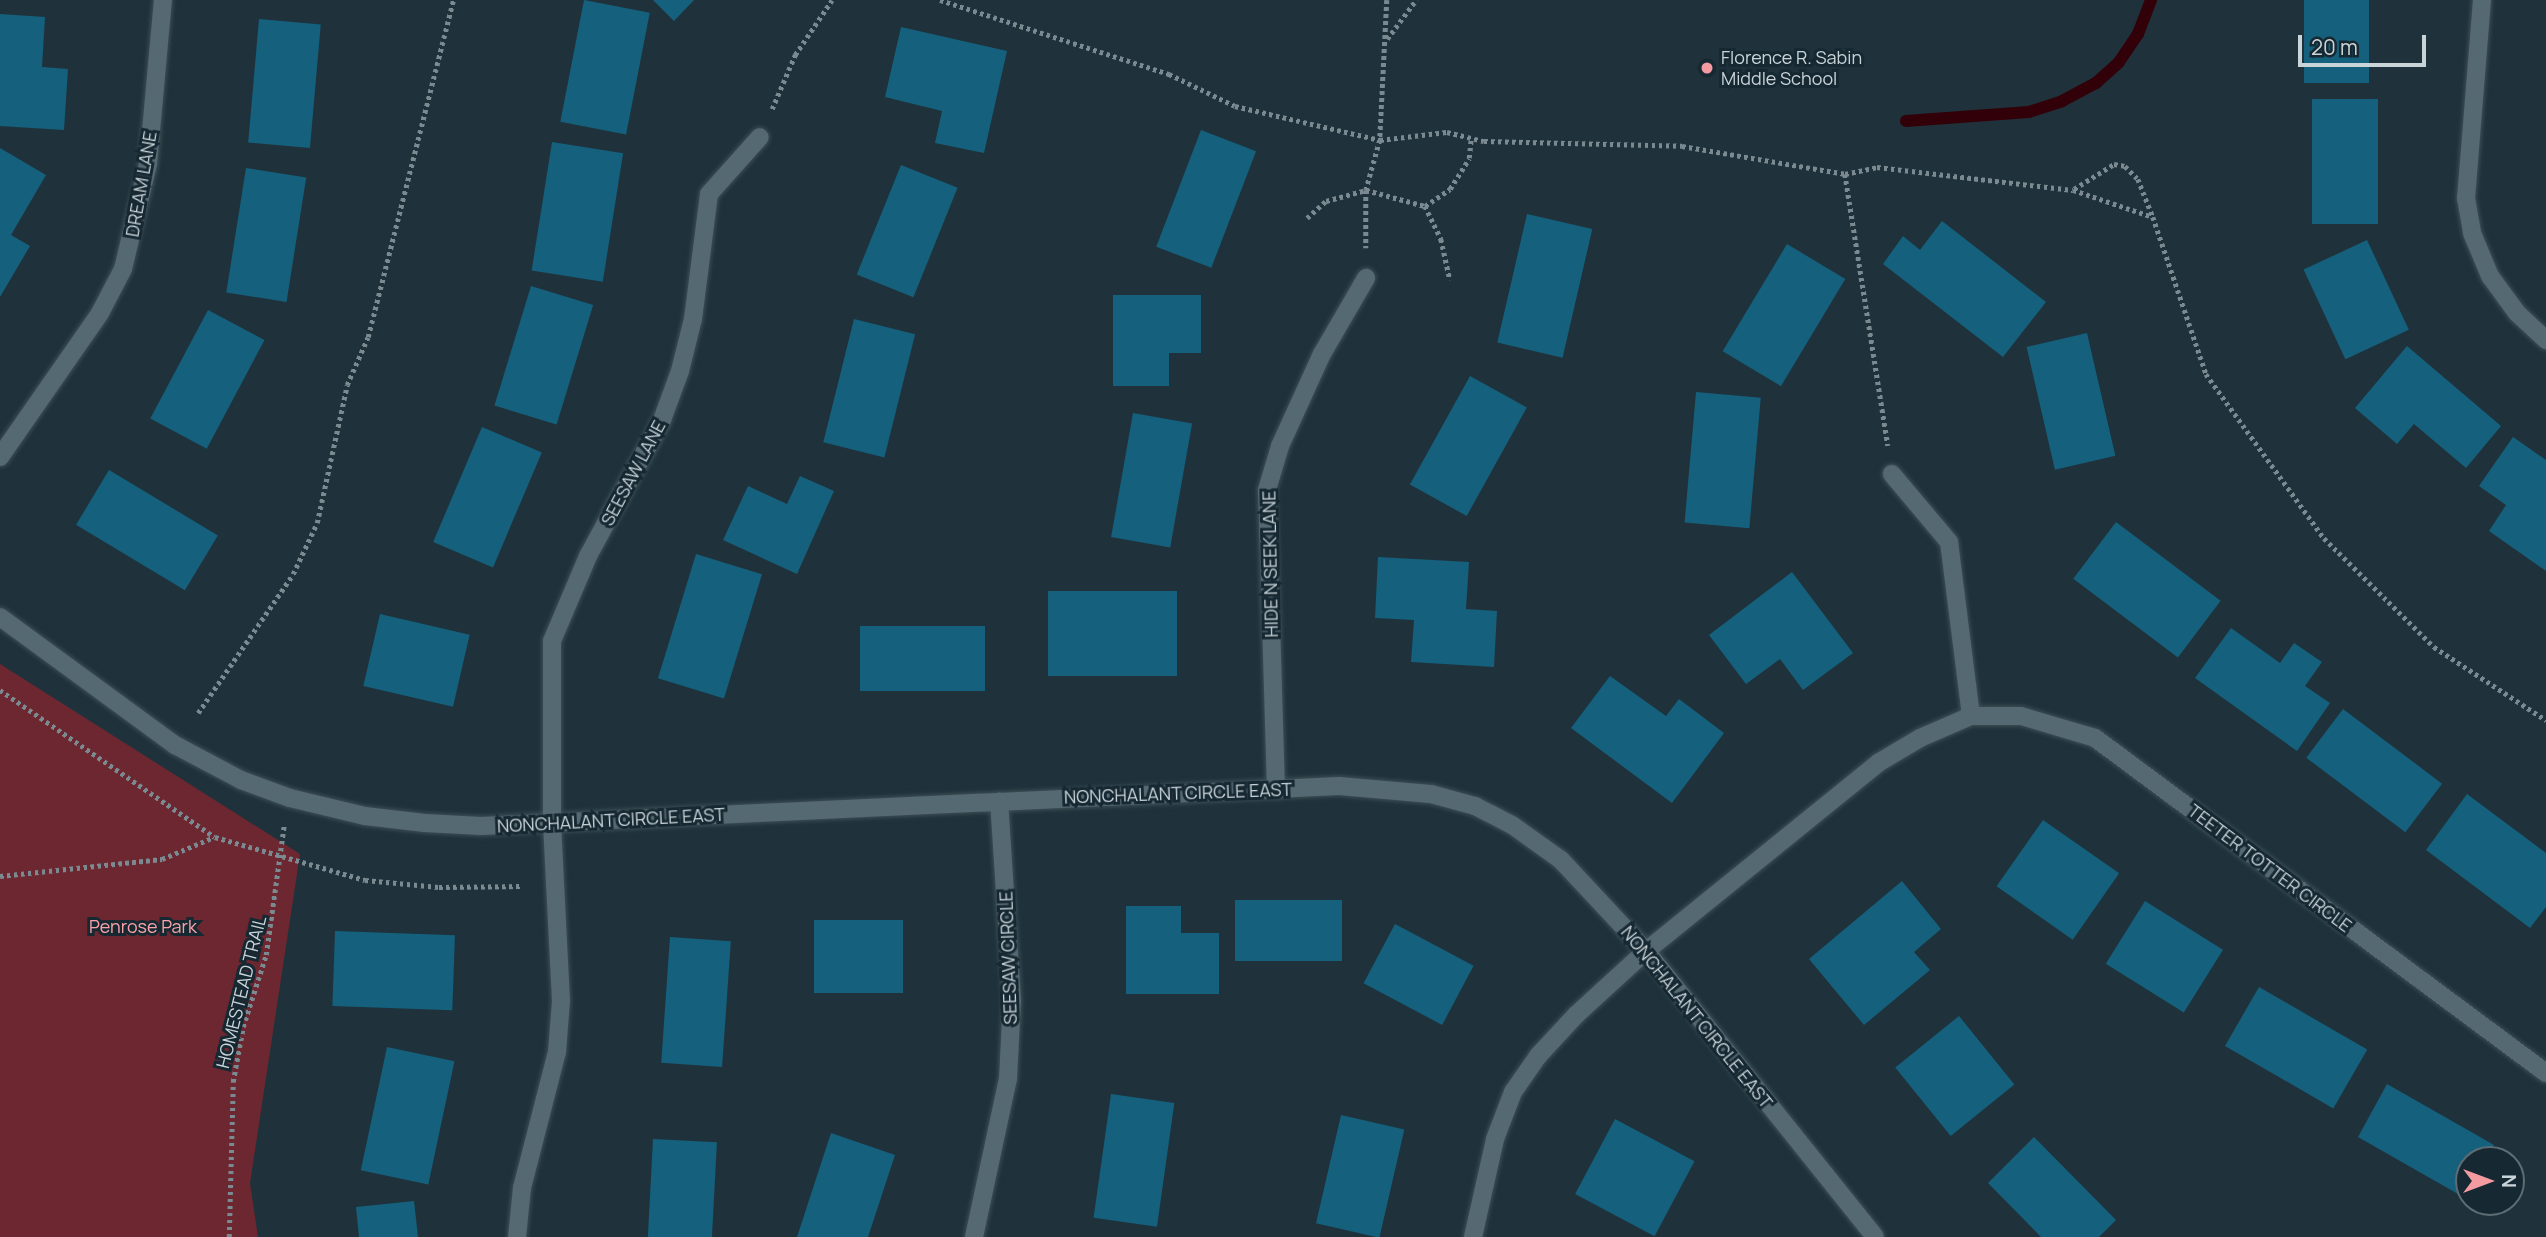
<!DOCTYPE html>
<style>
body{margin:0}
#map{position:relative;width:2546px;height:1237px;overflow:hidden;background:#1f323b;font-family:Manrope,sans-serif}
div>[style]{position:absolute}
.green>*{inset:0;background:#6d2730}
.stream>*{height:12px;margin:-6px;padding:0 6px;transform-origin:6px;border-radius:6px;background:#320009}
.building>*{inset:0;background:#15607c;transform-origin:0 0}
.path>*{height:4.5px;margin-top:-2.25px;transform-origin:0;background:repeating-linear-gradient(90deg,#7b8a91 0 3.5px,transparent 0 7px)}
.roads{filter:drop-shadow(0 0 2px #3d4e55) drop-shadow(0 0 2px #3d4e55)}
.minor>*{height:18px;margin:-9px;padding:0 9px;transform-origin:9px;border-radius:9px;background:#556973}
.dots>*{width:19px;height:19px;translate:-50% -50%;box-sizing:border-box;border:4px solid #162831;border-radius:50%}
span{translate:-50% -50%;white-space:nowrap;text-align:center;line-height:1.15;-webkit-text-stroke:6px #162831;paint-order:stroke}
.poi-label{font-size:18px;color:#c9d4d9}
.left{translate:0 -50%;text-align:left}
.street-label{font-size:18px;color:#c9d4d9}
.park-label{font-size:18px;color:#fba2a8}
.north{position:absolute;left:2455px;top:1146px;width:70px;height:70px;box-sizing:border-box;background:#162831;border:2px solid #5e6d74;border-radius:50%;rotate:90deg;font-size:19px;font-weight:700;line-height:28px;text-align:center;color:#c9d4d9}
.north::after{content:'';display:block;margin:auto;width:24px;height:32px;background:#f49aa1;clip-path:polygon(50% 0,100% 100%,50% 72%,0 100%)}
.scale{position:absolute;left:2298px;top:35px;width:128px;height:32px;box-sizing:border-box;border:4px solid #c9d4d9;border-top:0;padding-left:9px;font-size:21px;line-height:24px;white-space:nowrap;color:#c9d4d9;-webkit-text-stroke:5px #162831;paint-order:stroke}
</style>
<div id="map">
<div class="green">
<div style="clip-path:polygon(0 664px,300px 854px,250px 1183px,258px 1237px,0 1237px)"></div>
</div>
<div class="stream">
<div style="left:1906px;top:121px;width:123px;rotate:-4.2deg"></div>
<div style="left:2029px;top:112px;width:35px;rotate:-18deg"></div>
<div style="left:2062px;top:101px;width:38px;rotate:-28deg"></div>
<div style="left:2096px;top:83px;width:31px;rotate:-42deg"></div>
<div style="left:2119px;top:62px;width:34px;rotate:-56deg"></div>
<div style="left:2138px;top:34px;width:36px;rotate:-69deg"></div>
</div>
<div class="building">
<div style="left:584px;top:0;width:67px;height:124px;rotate:11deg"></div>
<div style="clip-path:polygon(653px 0,694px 0,674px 21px)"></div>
<div style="left:2304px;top:0;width:65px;height:83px"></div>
<div style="clip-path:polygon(0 14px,45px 17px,42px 67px,68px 69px,64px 130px,0 126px)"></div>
<div style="left:259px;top:19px;width:62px;height:124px;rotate:5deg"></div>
<div style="clip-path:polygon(901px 27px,1007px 51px,984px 153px,935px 143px,942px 111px,885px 97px)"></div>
<div style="left:2312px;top:99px;width:66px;height:125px"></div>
<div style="left:1201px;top:130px;width:59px;height:125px;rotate:21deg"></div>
<div style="left:552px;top:142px;width:72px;height:130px;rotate:9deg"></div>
<div style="clip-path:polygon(0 148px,46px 175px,11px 235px,30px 246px,0 297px)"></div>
<div style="left:901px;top:165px;width:61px;height:118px;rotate:22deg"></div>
<div style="left:246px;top:168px;width:61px;height:126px;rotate:9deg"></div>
<div style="left:1527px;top:214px;width:67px;height:132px;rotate:13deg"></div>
<div style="clip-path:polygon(1942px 221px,2046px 302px,2003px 357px,1883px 264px,1903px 236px,1920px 250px)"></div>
<div style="left:2367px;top:240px;width:99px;height:70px;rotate:65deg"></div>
<div style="left:1787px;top:244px;width:68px;height:125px;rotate:31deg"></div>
<div style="left:531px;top:286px;width:65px;height:125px;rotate:17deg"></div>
<div style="clip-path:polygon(1113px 295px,1201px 295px,1201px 353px,1169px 353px,1169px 386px,1113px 386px)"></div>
<div style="left:208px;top:310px;width:64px;height:123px;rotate:28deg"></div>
<div style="left:854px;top:319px;width:63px;height:127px;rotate:14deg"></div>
<div style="left:2087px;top:333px;width:126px;height:62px;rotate:77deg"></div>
<div style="clip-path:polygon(2407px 346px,2501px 426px,2466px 468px,2414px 424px,2397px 444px,2355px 408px)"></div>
<div style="left:1470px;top:376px;width:65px;height:124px;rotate:29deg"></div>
<div style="left:1696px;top:392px;width:65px;height:131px;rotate:5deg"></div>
<div style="left:1133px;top:413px;width:60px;height:126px;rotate:10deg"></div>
<div style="left:482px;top:427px;width:65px;height:125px;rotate:23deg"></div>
<div style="clip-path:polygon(2513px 437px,2546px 460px,2546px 571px,2489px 531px,2506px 505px,2479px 486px)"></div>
<div style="left:109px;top:470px;width:127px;height:64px;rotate:31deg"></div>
<div style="clip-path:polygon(800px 476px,834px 491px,797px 574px,723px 540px,748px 486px,787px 504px)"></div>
<div style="left:2116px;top:522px;width:131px;height:71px;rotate:37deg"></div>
<div style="left:696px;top:554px;width:69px;height:130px;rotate:17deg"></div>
<div style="clip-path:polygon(1378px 557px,1469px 562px,1466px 609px,1497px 611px,1494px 667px,1411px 662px,1414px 620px,1375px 618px)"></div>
<div style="clip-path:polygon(1792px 572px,1853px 653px,1803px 690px,1780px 659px,1746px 684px,1709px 635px)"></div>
<div style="left:1048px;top:591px;width:129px;height:85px"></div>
<div style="left:380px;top:614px;width:92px;height:74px;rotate:13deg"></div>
<div style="left:860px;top:626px;width:125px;height:65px"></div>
<div style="clip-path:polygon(2231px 628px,2280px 663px,2294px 643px,2322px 662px,2305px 686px,2330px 703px,2297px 751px,2195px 678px)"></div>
<div style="clip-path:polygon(1610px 676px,1666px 716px,1679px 699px,1724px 733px,1672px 803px,1571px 728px)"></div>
<div style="left:2343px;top:709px;width:124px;height:61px;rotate:37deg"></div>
<div style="clip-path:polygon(2467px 794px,2546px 853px,2546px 907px,2530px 928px,2426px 850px)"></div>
<div style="left:2043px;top:820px;width:93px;height:81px;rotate:35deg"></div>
<div style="clip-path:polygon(1902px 881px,1941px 929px,1914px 952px,1930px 970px,1864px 1025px,1809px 959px)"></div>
<div style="left:1235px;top:900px;width:107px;height:61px"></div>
<div style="left:2145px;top:901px;width:92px;height:74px;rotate:32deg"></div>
<div style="clip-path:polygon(1126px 906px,1181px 906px,1181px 933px,1219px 933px,1219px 994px,1126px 994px)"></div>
<div style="left:814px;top:920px;width:89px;height:73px"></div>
<div style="left:1395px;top:924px;width:89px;height:67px;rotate:28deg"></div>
<div style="left:335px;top:931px;width:120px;height:75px;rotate:2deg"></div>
<div style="left:670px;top:937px;width:61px;height:126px;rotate:4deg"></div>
<div style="left:2259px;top:987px;width:125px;height:68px;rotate:30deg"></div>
<div style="left:1959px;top:1016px;width:88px;height:82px;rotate:51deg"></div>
<div style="left:387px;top:1047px;width:69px;height:126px;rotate:12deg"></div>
<div style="clip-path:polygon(2387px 1084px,2494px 1145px,2486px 1160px,2469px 1160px,2465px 1198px,2358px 1137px)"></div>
<div style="left:1111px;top:1094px;width:64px;height:125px;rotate:8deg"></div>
<div style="left:1341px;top:1115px;width:65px;height:111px;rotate:13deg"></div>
<div style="left:1615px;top:1119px;width:90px;height:85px;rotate:28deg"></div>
<div style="clip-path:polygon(831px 1133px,895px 1155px,868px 1237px,797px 1237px)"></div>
<div style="clip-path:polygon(2034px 1137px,2116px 1220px,2099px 1237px,2041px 1237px,1988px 1183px)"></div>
<div style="left:653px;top:1139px;width:64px;height:98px;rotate:3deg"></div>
<div style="clip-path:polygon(414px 1201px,418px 1237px,359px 1237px,356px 1207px)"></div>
</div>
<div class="path">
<div style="left:940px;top:0;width:241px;rotate:17.9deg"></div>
<div style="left:1169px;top:74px;width:73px;rotate:25.9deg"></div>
<div style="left:1235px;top:106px;width:149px;rotate:13.2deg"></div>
<div style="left:1380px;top:140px;width:52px;rotate:105.6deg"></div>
<div style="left:1366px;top:190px;width:58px;rotate:90deg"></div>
<div style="left:1387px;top:0;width:140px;rotate:92.9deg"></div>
<div style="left:1380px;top:140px;width:67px;rotate:-6.8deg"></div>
<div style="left:1447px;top:132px;width:38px;rotate:14deg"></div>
<div style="left:1484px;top:141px;width:198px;rotate:1.4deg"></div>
<div style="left:1682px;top:146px;width:165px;rotate:9.7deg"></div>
<div style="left:1845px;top:174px;width:33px;rotate:-12deg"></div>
<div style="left:1877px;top:167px;width:197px;rotate:6.7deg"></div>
<div style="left:2073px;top:190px;width:84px;rotate:18.6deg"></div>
<div style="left:2153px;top:217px;width:166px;rotate:71.3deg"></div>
<div style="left:2206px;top:374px;width:202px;rotate:54.3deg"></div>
<div style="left:2324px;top:538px;width:155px;rotate:44.7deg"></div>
<div style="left:2434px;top:647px;width:134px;rotate:33.1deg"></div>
<div style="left:1387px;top:39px;width:49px;rotate:-53.4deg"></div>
<div style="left:772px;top:109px;width:59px;rotate:-66.9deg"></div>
<div style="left:795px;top:55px;width:66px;rotate:-56.1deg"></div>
<div style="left:1845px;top:174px;width:275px;rotate:81deg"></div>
<div style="left:2074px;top:189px;width:47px;rotate:-32deg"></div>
<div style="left:2114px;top:164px;width:11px;rotate:10deg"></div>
<div style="left:2125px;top:166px;width:18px;rotate:45deg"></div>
<div style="left:2138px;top:179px;width:41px;rotate:68.5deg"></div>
<div style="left:1425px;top:206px;width:30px;rotate:-34deg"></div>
<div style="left:1450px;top:189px;width:36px;rotate:-58deg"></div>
<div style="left:1469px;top:158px;width:20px;rotate:-84deg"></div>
<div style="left:1307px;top:218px;width:25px;rotate:-42deg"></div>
<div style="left:1326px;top:201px;width:41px;rotate:-15.4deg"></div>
<div style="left:1366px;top:190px;width:61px;rotate:15.2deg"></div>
<div style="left:1425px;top:206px;width:37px;rotate:64deg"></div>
<div style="left:1441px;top:239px;width:42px;rotate:77.6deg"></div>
<div style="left:0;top:690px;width:260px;rotate:34.4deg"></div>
<div style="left:215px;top:837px;width:156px;rotate:16deg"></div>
<div style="left:365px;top:880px;width:74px;rotate:5.4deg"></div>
<div style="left:439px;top:887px;width:81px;rotate:-0.7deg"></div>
<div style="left:198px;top:713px;width:168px;rotate:-55.6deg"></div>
<div style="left:293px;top:574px;width:56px;rotate:-64.8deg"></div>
<div style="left:317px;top:523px;width:141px;rotate:-77.7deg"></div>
<div style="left:347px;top:385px;width:52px;rotate:-66.4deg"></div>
<div style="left:368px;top:337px;width:348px;rotate:-75.8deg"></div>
<div style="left:0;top:876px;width:163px;rotate:-6deg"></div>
<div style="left:162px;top:859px;width:56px;rotate:-22.9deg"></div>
<div style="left:229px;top:1237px;width:155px;rotate:-88.5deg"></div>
<div style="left:233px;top:1082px;width:56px;rotate:-79.7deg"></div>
<div style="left:243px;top:1027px;width:76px;rotate:-72.3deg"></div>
<div style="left:266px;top:955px;width:130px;rotate:-82.1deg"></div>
</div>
<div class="roads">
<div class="minor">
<div style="left:2482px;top:0;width:199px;rotate:94.6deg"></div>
<div style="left:2466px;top:198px;width:36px;rotate:80deg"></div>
<div style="left:2472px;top:233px;width:47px;rotate:67.3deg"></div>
<div style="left:2490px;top:276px;width:46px;rotate:53.9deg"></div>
<div style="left:2517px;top:313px;width:40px;rotate:43deg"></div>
<div style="left:0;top:457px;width:175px;rotate:-55.2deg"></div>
<div style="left:100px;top:313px;width:50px;rotate:-62.4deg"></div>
<div style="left:123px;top:269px;width:108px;rotate:-76.6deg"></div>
<div style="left:148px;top:164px;width:165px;rotate:-84.8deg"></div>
<div style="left:0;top:617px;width:217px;rotate:36.2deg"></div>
<div style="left:175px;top:745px;width:75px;rotate:27.9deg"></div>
<div style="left:241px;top:780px;width:52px;rotate:20.2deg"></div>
<div style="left:290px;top:798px;width:77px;rotate:13.5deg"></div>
<div style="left:365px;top:816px;width:60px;rotate:6.7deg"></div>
<div style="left:425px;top:823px;width:56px;rotate:3.1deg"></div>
<div style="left:481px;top:826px;width:859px;rotate:-2.67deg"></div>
<div style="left:1339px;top:786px;width:92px;rotate:5deg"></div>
<div style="left:1431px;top:794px;width:46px;rotate:15.3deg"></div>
<div style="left:1475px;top:806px;width:42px;rotate:27.2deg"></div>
<div style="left:1512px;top:825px;width:60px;rotate:35.5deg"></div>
<div style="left:1561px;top:860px;width:125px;rotate:47deg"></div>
<div style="left:1646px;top:951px;width:366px;rotate:51.3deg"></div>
<div style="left:1971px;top:716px;width:50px"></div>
<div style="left:2021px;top:716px;width:77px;rotate:16.6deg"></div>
<div style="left:2095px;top:738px;width:562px;rotate:36.6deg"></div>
<div style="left:1276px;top:790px;width:300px;rotate:-91.7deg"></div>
<div style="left:1267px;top:490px;width:46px;rotate:-73.5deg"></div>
<div style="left:1280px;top:446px;width:101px;rotate:-65.5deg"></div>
<div style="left:1322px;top:354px;width:88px;rotate:-59.9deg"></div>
<div style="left:517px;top:1237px;width:49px;rotate:-84.2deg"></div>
<div style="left:522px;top:1188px;width:140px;rotate:-75.6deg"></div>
<div style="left:557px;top:1052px;width:51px;rotate:-85.5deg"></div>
<div style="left:561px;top:1001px;width:178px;rotate:-92.9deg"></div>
<div style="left:552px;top:823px;width:182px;rotate:-90deg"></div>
<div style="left:552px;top:641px;width:92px;rotate:-67deg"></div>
<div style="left:588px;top:556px;width:155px;rotate:-61.4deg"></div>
<div style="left:662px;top:420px;width:52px;rotate:-69.8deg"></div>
<div style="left:680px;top:371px;width:54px;rotate:-76deg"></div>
<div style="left:693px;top:319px;width:126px;rotate:-82.7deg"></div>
<div style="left:709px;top:194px;width:76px;rotate:-48.2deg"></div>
<div style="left:974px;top:1237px;width:162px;rotate:-77.9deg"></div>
<div style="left:1008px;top:1079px;width:78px;rotate:-87.1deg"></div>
<div style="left:1012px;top:1001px;width:200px;rotate:-93.7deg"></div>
<div style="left:1473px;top:1237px;width:100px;rotate:-77.3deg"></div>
<div style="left:1495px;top:1139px;width:50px;rotate:-69deg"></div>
<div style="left:1513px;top:1092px;width:44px;rotate:-55.2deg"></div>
<div style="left:1538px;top:1056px;width:57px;rotate:-47.1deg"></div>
<div style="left:1577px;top:1014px;width:93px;rotate:-42.4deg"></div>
<div style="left:1646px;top:951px;width:299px;rotate:-39deg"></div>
<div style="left:1878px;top:763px;width:49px;rotate:-30.8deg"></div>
<div style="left:1920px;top:738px;width:56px;rotate:-23.3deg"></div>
<div style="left:1971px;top:716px;width:175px;rotate:-97.2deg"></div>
<div style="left:1949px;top:542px;width:89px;rotate:-130deg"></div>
</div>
</div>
<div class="dots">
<div style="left:1707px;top:68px;background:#f49aa1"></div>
</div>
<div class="poi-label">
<span class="left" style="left:1721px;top:68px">Florence R. Sabin<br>Middle School</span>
</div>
<div class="street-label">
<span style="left:141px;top:184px;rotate:-80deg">DREAM LANE</span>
<span style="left:633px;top:473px;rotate:-62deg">SEESAW LANE</span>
<span style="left:1270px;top:564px;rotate:-91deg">HIDE N SEEK LANE</span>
<span style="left:1178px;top:793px;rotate:-2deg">NONCHALANT CIRCLE EAST</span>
<span style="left:611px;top:820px;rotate:-3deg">NONCHALANT CIRCLE EAST</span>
<span style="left:2270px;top:868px;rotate:37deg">TEETER TOTTER CIRCLE</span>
<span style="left:1008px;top:958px;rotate:-92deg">SEESAW CIRCLE</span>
<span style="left:241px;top:992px;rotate:-76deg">HOMESTEAD TRAIL</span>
<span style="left:1697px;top:1017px;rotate:51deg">NONCHALANT CIRCLE EAST</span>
</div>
<div class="park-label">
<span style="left:143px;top:926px">Penrose Park</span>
</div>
<div class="north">N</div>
<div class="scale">20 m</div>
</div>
